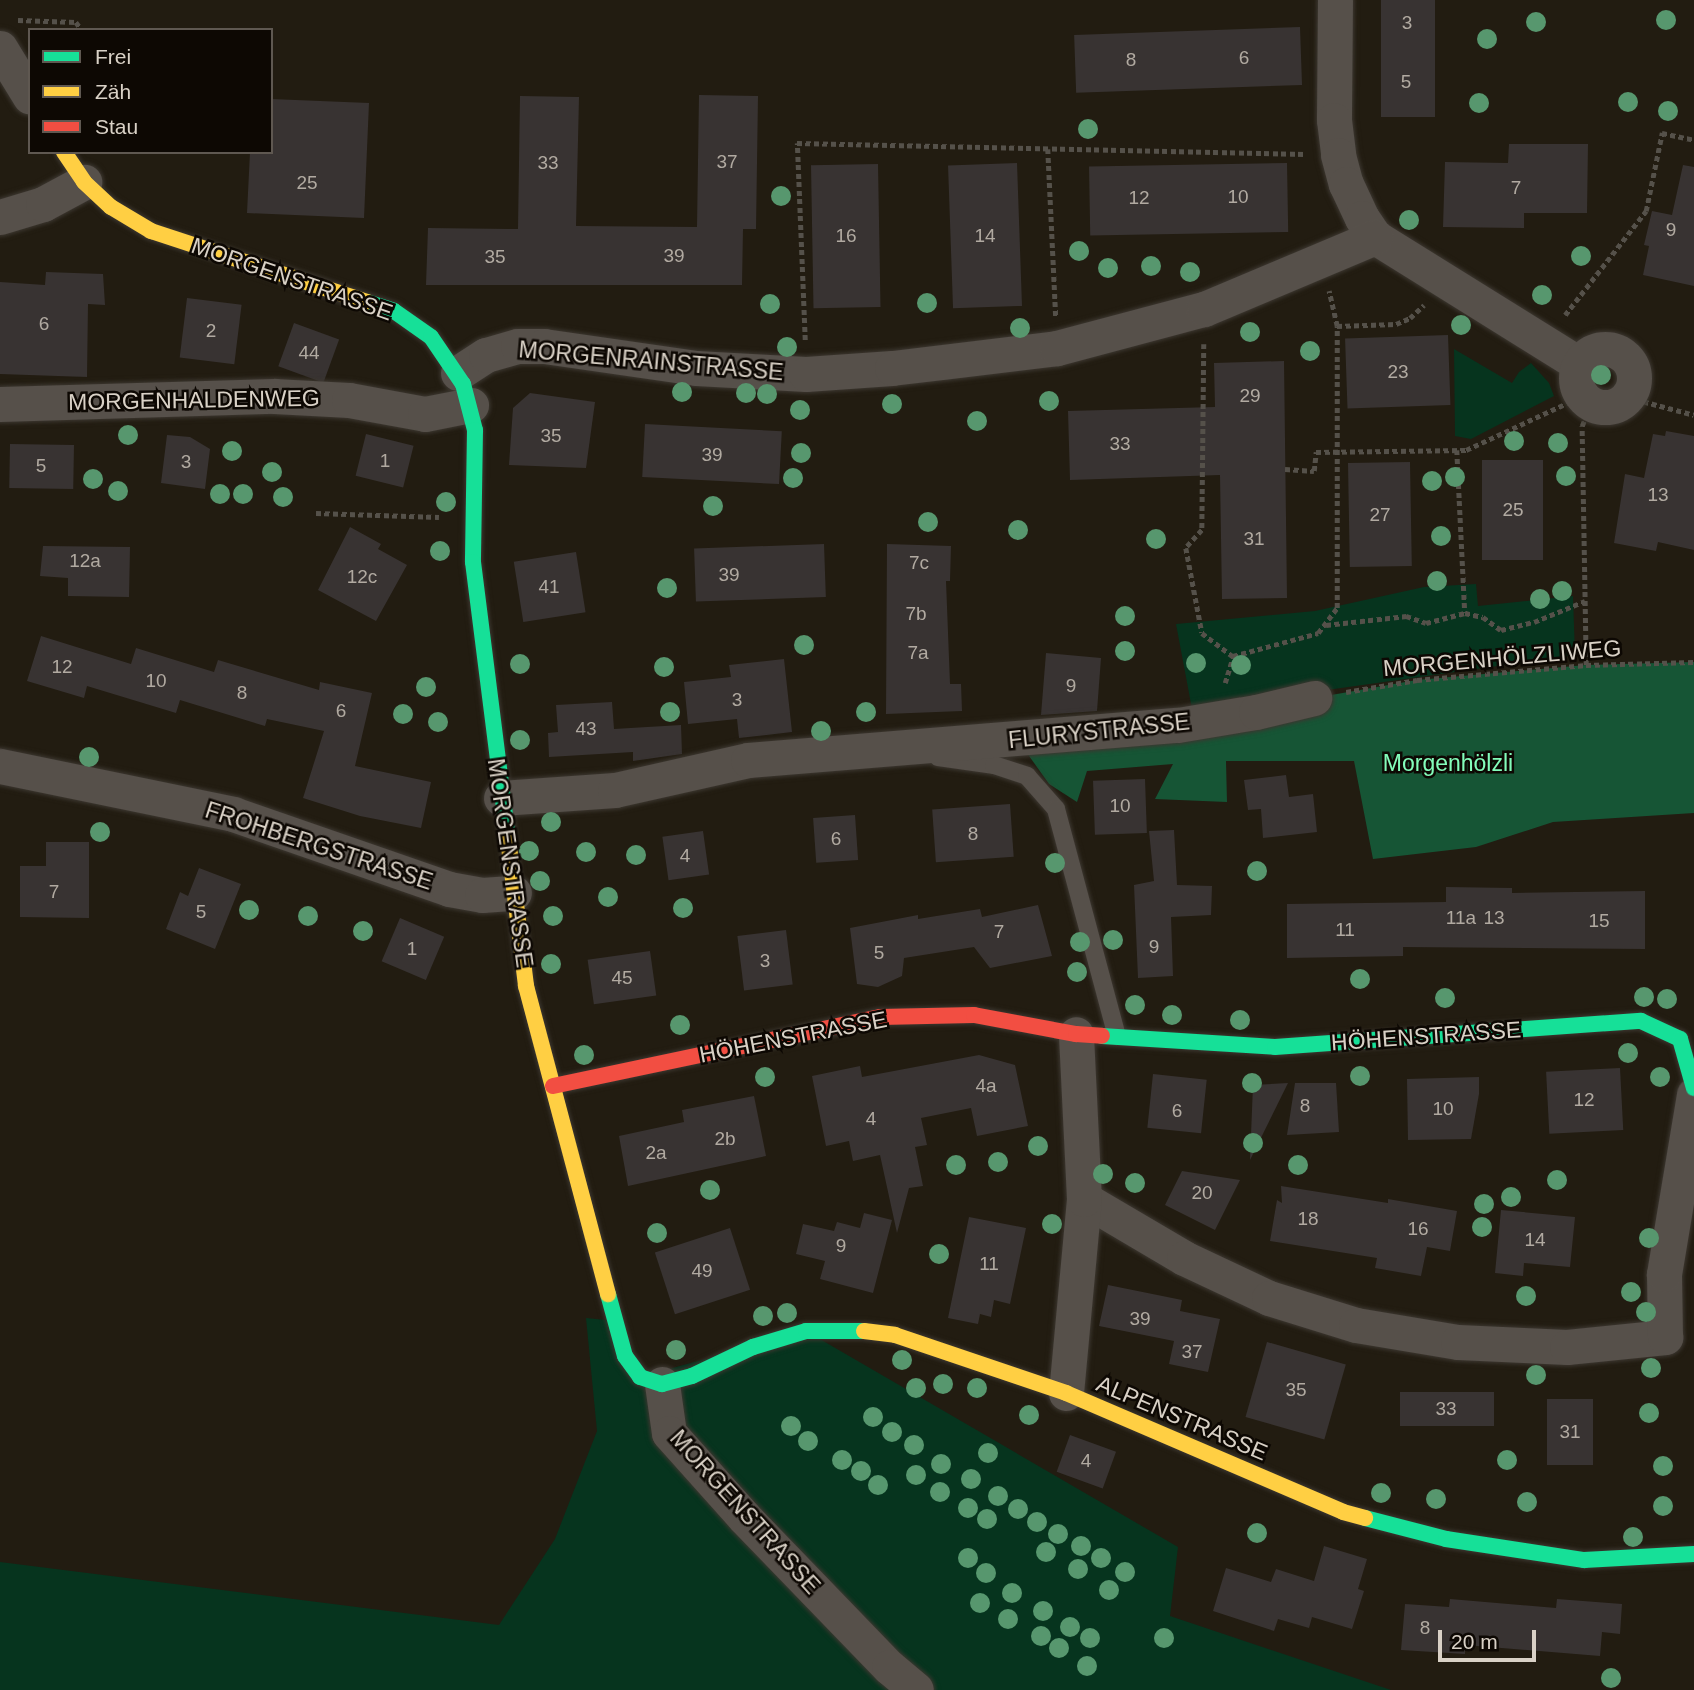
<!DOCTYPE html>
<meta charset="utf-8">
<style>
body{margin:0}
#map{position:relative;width:1694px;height:1690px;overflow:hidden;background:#221c11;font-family:Arial,sans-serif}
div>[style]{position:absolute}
.green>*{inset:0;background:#06341e}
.forest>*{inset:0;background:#165535}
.building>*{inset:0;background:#383332;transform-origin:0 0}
.path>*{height:4.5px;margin-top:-2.25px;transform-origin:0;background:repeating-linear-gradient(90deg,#55514a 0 5px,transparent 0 8.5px)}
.roads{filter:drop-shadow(0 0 2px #3c3730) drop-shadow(0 0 2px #3c3730)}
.lane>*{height:18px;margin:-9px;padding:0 9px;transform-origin:9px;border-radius:9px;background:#56504a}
.street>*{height:35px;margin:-17.5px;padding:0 17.5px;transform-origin:17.5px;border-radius:17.5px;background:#56504a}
.street>.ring{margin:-17.5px;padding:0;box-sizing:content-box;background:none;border:35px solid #56504a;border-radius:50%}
.fast>*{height:16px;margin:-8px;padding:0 8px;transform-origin:8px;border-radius:8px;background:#16e098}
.slow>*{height:16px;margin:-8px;padding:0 8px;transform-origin:8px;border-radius:8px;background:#ffcf43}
.jam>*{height:16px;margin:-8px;padding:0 8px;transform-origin:8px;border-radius:8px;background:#f24e42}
.trees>*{width:20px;height:20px;margin:-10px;border-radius:50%;background:#57976e}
span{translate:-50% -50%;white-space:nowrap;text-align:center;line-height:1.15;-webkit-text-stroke:5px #0d0803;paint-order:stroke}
.number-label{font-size:19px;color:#b1aaa1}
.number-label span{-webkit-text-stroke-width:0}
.street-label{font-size:23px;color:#d9d1c6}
.park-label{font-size:23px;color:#83fcba}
.legend{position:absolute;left:28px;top:28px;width:245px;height:126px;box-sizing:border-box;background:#0d0803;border:2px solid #5f5851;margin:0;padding:9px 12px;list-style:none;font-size:21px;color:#d9d1c6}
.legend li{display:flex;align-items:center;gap:14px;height:35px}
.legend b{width:35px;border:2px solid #5f5851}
.scale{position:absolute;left:1438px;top:1630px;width:98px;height:32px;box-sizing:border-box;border:4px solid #d9d1c6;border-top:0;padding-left:9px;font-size:21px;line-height:24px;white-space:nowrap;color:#d9d1c6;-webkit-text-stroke:5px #0d0803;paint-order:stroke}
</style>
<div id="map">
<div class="green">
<div style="clip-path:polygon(1454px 349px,1512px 383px,1519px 372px,1531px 363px,1549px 383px,1554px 396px,1471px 439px,1455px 436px)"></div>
<div style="clip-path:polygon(1476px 584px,1478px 606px,1573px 596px,1575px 655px,1192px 709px,1176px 624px,1315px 611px,1424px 587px)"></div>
<div style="clip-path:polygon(586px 1318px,616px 1321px,640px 1377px,806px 1331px,1178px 1547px,1170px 1616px,1391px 1690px,0 1690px,0 1562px,499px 1625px,555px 1539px,597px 1431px)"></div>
</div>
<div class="forest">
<div style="clip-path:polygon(1694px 662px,1694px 813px,1553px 822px,1476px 847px,1373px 859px,1354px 761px,1226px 761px,1227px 802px,1155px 799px,1173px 764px,1087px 771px,1077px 802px,1049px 784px,1017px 739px,1314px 698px,1417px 680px,1586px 665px)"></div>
</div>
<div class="building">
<div style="left:1381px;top:0;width:54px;height:117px"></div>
<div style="left:1300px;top:27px;width:58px;height:226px;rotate:88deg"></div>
<div style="clip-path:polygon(699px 95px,758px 96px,756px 229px,743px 229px,742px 285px,426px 285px,428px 228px,518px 229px,520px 96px,579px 97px,576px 226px,697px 227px)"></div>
<div style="clip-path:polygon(271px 99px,369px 103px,364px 218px,247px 213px,250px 152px,271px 152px)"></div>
<div style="clip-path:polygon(1509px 144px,1588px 144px,1587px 213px,1524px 213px,1524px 228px,1443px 227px,1445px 162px,1508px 163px)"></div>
<div style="left:1017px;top:163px;width:143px;height:69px;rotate:88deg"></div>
<div style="left:1287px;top:163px;width:69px;height:198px;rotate:89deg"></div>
<div style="left:878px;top:164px;width:143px;height:67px;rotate:89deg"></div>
<div style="clip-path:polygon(1683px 165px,1694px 167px,1694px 286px,1643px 275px,1649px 246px,1644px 245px,1652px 211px,1672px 215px)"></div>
<div style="clip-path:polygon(46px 272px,103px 274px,105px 305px,88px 304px,87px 377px,0 374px,0 282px,45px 285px)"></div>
<div style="left:187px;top:298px;width:55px;height:60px;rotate:7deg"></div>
<div style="left:294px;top:323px;width:48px;height:46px;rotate:20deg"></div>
<div style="left:1448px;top:335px;width:70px;height:103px;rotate:88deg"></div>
<div style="clip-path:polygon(1284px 361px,1287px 598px,1222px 599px,1220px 475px,1070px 480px,1068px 411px,1215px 407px,1214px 363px)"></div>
<div style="clip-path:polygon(530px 393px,595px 402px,586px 468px,509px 465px,513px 408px)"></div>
<div style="left:645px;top:424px;width:137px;height:53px;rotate:3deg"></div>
<div style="clip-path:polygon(1666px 431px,1694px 436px,1694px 550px,1658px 542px,1656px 551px,1614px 543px,1625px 474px,1644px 478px,1653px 434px,1665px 436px)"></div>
<div style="left:366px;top:434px;width:49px;height:43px;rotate:14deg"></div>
<div style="clip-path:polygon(167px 435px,190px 437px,210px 449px,205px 489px,161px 483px)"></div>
<div style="left:10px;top:444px;width:64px;height:44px;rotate:1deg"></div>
<div style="left:1482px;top:460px;width:61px;height:100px"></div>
<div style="left:1410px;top:462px;width:104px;height:62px;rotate:89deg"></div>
<div style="clip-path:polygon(350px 527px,381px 544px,378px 549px,407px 565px,376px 621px,318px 590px)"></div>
<div style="left:824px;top:544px;width:53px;height:130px;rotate:88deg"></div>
<div style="clip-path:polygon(887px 544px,951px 546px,950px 581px,946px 581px,950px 684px,961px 684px,962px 711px,886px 714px)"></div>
<div style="clip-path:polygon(43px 546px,130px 547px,129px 597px,68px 596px,68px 578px,40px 576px)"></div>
<div style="left:576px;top:552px;width:61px;height:63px;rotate:81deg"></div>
<div style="clip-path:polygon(41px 636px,131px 664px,136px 648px,214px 672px,218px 660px,319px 690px,320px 682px,372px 693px,355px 766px,431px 782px,421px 828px,360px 816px,303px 798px,324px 731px,267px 719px,265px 726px,180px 700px,176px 713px,87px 686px,84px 698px,27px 681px)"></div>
<div style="clip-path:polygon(1046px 653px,1101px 658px,1097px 711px,1041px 715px)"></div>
<div style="clip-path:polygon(784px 659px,792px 732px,739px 738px,737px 719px,688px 724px,684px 682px,731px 677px,729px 665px)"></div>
<div style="clip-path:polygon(612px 702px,614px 729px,681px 725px,682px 754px,633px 761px,633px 752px,549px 757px,548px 733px,558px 732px,556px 705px)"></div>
<div style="clip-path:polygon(1286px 775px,1289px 797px,1313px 794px,1317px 832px,1263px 838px,1261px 809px,1248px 810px,1244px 780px)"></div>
<div style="left:1145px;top:779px;width:54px;height:52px;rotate:88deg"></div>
<div style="left:1010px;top:804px;width:53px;height:78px;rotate:86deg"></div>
<div style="left:855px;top:815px;width:45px;height:42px;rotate:86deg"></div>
<div style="clip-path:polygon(1174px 830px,1177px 885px,1212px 886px,1211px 915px,1171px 917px,1173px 976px,1138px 978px,1134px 885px,1154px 881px,1149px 831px)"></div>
<div style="left:703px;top:831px;width:44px;height:41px;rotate:82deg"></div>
<div style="clip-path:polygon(46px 842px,89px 842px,89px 918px,20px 917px,20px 866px,46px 866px)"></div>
<div style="clip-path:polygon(199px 868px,241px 884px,215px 949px,166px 929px,180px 892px,188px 896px)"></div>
<div style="clip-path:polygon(1446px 887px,1512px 888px,1512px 893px,1645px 891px,1645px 949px,1403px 947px,1403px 956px,1287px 958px,1287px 904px,1446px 902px)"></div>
<div style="clip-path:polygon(1038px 905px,1052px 956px,990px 968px,974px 947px,904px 958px,902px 976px,878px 987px,857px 984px,850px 928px,918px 915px,918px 919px,980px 909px,982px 917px)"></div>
<div style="left:400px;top:918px;width:48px;height:47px;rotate:23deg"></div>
<div style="left:786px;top:930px;width:55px;height:49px;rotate:83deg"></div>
<div style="left:650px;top:951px;width:45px;height:63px;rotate:82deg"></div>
<div style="clip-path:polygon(979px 1055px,1015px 1065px,1028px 1126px,977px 1136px,971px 1108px,921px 1118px,927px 1145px,915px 1147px,923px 1186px,909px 1188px,897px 1233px,880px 1155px,853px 1161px,849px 1141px,826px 1146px,812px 1076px,860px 1066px,862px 1077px)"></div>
<div style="left:1620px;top:1068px;width:62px;height:74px;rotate:87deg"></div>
<div style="left:1153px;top:1074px;width:54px;height:54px;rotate:6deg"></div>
<div style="clip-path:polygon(1479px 1077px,1479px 1094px,1471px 1139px,1408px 1140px,1407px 1079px)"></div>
<div style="clip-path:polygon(1288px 1083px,1250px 1160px,1253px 1085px)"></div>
<div style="clip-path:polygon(1295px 1083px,1336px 1083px,1339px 1132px,1287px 1135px)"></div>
<div style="clip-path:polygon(754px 1096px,766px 1156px,628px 1186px,619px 1136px,684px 1122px,682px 1110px)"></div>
<div style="clip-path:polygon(1182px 1171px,1240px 1180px,1215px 1230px,1165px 1205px)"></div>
<div style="clip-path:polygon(1281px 1186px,1388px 1203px,1388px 1199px,1457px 1211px,1450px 1251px,1427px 1247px,1421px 1276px,1375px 1268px,1377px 1258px,1270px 1241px,1277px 1200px,1282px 1203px)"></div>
<div style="clip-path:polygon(1501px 1210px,1575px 1217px,1570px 1267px,1524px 1263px,1523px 1276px,1495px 1273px)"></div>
<div style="clip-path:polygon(864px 1213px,892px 1220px,873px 1293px,820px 1279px,825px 1261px,796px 1254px,803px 1224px,834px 1231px,837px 1222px,860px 1228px)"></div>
<div style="clip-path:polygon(969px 1217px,1026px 1228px,1010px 1304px,994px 1300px,991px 1317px,980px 1314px,978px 1324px,948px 1318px)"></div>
<div style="left:730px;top:1228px;width:65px;height:79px;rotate:72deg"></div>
<div style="clip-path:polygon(1108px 1285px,1182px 1300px,1180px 1311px,1220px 1319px,1208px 1372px,1169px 1364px,1174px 1341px,1099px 1326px)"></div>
<div style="left:1267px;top:1342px;width:82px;height:78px;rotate:16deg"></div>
<div style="left:1400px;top:1392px;width:94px;height:34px"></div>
<div style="left:1547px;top:1399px;width:46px;height:66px"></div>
<div style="left:1070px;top:1435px;width:49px;height:39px;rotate:20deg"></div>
<div style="clip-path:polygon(1324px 1546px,1367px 1559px,1358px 1589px,1364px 1591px,1352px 1629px,1312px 1617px,1309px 1628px,1278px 1619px,1274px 1631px,1213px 1611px,1226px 1568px,1271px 1582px,1276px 1569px,1314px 1581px)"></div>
<div style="clip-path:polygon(1450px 1599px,1556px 1608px,1557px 1599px,1622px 1604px,1620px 1634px,1602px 1632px,1600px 1656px,1465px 1645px,1465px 1654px,1401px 1650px,1405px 1604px,1449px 1607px)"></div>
</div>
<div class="path">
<div style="left:18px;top:20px;width:58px;rotate:2deg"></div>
<div style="left:76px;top:22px;width:10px;rotate:53deg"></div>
<div style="left:1048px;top:149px;width:167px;rotate:87.3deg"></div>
<div style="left:1565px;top:315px;width:132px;rotate:-52.1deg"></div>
<div style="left:1646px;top:211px;width:80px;rotate:-78.4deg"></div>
<div style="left:1662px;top:133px;width:33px;rotate:12deg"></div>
<div style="left:1337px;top:326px;width:59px;rotate:-1.9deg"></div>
<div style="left:1396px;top:324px;width:15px;rotate:-23deg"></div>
<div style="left:1410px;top:318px;width:19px;rotate:-43deg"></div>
<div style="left:805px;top:340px;width:197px;rotate:-92.3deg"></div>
<div style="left:797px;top:143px;width:508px;rotate:1.24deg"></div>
<div style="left:1204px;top:344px;width:186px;rotate:90.6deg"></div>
<div style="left:1202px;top:530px;width:24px;rotate:132deg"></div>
<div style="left:1186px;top:548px;width:86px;rotate:79.3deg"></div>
<div style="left:1202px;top:633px;width:39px;rotate:37deg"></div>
<div style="left:1627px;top:397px;width:69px;rotate:15deg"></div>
<div style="left:1457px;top:450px;width:163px;rotate:87.2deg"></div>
<div style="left:1465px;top:613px;width:18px;rotate:13deg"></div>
<div style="left:1483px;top:617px;width:22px;rotate:36deg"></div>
<div style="left:1501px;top:630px;width:34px;rotate:-14deg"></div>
<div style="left:1534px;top:622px;width:55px;rotate:-22.4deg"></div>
<div style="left:1285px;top:469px;width:29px;rotate:4deg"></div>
<div style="left:1314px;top:471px;width:19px;rotate:-84deg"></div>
<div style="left:1316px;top:452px;width:150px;rotate:-0.8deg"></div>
<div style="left:1466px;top:450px;width:123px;rotate:-24.9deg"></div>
<div style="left:316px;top:513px;width:123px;rotate:1.9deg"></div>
<div style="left:1326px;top:625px;width:81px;rotate:-6.4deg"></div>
<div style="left:1406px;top:616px;width:21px;rotate:19deg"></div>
<div style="left:1426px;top:623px;width:40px;rotate:-14.4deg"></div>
<div style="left:1586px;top:665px;width:239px;rotate:-91deg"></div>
<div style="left:1582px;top:426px;width:24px;rotate:-68deg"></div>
<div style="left:1225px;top:683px;width:28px;rotate:-73deg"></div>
<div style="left:1233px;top:656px;width:88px;rotate:-15.1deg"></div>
<div style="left:1318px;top:633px;width:31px;rotate:-53deg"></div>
<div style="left:1337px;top:608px;width:282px;rotate:-90deg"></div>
<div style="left:1337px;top:326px;width:36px;rotate:-103deg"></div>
<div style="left:1346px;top:692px;width:72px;rotate:-9.6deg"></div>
<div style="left:1417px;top:680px;width:170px;rotate:-5.1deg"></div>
<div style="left:1586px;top:665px;width:108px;rotate:-1.6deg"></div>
</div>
<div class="roads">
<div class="lane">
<div style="left:938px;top:757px;width:57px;rotate:8.1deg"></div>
<div style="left:994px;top:765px;width:35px;rotate:18deg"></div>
<div style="left:1027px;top:776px;width:44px;rotate:48.7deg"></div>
<div style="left:1056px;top:809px;width:235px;rotate:75deg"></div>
</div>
<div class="street">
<div style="left:1335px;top:0;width:120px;rotate:90.5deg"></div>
<div style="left:1334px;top:120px;width:35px;rotate:83deg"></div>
<div style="left:1338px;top:155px;width:30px;rotate:75deg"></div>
<div style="left:1346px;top:184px;width:38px;rotate:65deg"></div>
<div style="left:1362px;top:218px;width:23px;rotate:56deg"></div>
<div style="left:1375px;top:237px;width:240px;rotate:31.9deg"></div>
<div style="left:0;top:48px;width:57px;rotate:58.5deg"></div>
<div style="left:0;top:217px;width:45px;rotate:-16.8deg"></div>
<div style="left:43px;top:204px;width:47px;rotate:-28.2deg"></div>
<div class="ring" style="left:1576px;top:349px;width:23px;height:23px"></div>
<div style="left:458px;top:373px;width:33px;rotate:-33deg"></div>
<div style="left:486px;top:355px;width:33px;rotate:-16deg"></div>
<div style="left:518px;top:346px;width:26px"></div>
<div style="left:544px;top:346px;width:154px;rotate:8.2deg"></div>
<div style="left:696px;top:368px;width:110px;rotate:3.1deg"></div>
<div style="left:806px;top:374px;width:86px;rotate:-4deg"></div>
<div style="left:892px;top:368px;width:166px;rotate:-6.9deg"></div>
<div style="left:1057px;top:348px;width:152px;rotate:-14.9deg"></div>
<div style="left:1204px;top:309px;width:186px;rotate:-22.8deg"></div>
<div style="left:0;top:404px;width:274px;rotate:-1.7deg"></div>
<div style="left:274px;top:396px;width:75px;rotate:3.1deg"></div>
<div style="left:349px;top:400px;width:77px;rotate:10.4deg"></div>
<div style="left:425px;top:414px;width:47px;rotate:-11.1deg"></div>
<div style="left:0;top:766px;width:238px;rotate:11.6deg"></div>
<div style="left:233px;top:814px;width:229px;rotate:19.1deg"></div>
<div style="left:449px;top:889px;width:34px;rotate:10deg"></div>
<div style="left:482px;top:895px;width:32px;rotate:-4deg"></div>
<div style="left:501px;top:798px;width:114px;rotate:-4deg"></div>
<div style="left:615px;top:790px;width:136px;rotate:-12.7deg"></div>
<div style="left:748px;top:760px;width:431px;rotate:-4.7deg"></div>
<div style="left:1178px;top:725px;width:79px;rotate:-9.5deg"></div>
<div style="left:1256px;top:712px;width:60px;rotate:-13.6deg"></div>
<div style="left:1084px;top:1199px;width:116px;rotate:30.5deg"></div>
<div style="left:1184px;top:1258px;width:94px;rotate:25.2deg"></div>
<div style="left:1269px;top:1298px;width:91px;rotate:17.2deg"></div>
<div style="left:1356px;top:1325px;width:103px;rotate:9.5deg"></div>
<div style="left:1458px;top:1342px;width:109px;rotate:2.6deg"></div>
<div style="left:1567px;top:1347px;width:99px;rotate:-5.8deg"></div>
<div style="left:1665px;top:1337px;width:63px;rotate:-90.9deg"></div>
<div style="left:1664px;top:1274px;width:182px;rotate:-80.5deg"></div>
<div style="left:662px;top:1384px;width:49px;rotate:81.9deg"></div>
<div style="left:669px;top:1433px;width:113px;rotate:48.2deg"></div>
<div style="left:744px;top:1517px;width:209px;rotate:46deg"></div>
<div style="left:889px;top:1667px;width:35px;rotate:40deg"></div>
<div style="left:1066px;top:1393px;width:195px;rotate:-84.7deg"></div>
<div style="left:1084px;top:1199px;width:165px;rotate:-92.8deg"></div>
</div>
<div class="fast">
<div style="left:367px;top:302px;width:28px;rotate:18deg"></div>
<div style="left:394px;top:311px;width:45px;rotate:35.1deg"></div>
<div style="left:431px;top:337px;width:57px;rotate:55.8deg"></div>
<div style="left:463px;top:384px;width:48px;rotate:75.4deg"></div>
<div style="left:475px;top:430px;width:132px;rotate:90.9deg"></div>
<div style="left:473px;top:562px;width:279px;rotate:82.8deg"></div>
<div style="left:1102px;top:1036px;width:173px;rotate:3.6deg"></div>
<div style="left:1275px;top:1047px;width:367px;rotate:-4.1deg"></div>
<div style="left:1641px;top:1021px;width:43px;rotate:24.8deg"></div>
<div style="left:1680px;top:1039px;width:51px;rotate:74.1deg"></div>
<div style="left:608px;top:1294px;width:64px;rotate:74.7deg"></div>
<div style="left:625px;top:1356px;width:26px;rotate:54deg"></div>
<div style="left:640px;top:1377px;width:23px;rotate:18deg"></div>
<div style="left:662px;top:1384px;width:31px;rotate:-15deg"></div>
<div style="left:692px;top:1376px;width:68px;rotate:-25.4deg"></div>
<div style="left:753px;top:1347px;width:55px;rotate:-16.8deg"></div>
<div style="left:806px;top:1331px;width:58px"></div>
<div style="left:1365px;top:1518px;width:84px;rotate:14.5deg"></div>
<div style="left:1446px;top:1539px;width:140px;rotate:8.7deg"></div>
<div style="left:1584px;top:1560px;width:110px;rotate:-3.1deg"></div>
</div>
<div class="slow">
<div style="left:64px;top:152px;width:36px;rotate:56deg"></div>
<div style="left:84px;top:182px;width:37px;rotate:43deg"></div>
<div style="left:111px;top:207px;width:47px;rotate:31deg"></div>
<div style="left:151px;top:231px;width:227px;rotate:18.2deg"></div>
<div style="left:508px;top:839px;width:148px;rotate:83deg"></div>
<div style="left:526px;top:986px;width:319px;rotate:75.1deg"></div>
<div style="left:864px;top:1331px;width:31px;rotate:7deg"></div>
<div style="left:895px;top:1335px;width:181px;rotate:18.7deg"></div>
<div style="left:1066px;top:1393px;width:301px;rotate:23.2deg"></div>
<div style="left:1343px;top:1512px;width:23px;rotate:15deg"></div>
</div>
<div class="jam">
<div style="left:553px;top:1086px;width:334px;rotate:-11.9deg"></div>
<div style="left:880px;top:1017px;width:94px;rotate:-1.2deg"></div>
<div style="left:974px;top:1015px;width:104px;rotate:10.6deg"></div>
<div style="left:1076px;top:1034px;width:26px;rotate:4deg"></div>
</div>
</div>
<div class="trees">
<div style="left:1666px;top:20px"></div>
<div style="left:1536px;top:22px"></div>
<div style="left:1487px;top:39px"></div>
<div style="left:1628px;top:102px"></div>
<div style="left:1479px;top:103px"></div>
<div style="left:1668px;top:111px"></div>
<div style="left:1088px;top:129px"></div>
<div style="left:781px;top:196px"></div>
<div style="left:1409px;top:220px"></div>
<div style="left:1079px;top:251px"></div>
<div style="left:1581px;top:256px"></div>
<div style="left:1151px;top:266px"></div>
<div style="left:1108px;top:268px"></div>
<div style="left:1190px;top:272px"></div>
<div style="left:1542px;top:295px"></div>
<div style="left:927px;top:303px"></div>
<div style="left:770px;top:304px"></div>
<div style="left:1461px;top:325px"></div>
<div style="left:1020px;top:328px"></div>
<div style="left:1250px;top:332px"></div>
<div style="left:787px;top:347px"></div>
<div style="left:1310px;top:351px"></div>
<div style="left:1601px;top:375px"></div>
<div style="left:682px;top:392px"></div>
<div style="left:746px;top:393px"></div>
<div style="left:767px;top:394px"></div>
<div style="left:1049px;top:401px"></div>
<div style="left:892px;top:404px"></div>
<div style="left:800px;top:410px"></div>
<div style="left:977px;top:421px"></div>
<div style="left:128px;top:435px"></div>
<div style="left:1514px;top:441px"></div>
<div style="left:1558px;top:443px"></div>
<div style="left:232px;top:451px"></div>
<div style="left:801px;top:453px"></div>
<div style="left:272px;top:472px"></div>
<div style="left:1566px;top:476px"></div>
<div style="left:1455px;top:477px"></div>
<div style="left:793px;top:478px"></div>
<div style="left:93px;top:479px"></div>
<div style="left:1432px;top:481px"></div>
<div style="left:118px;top:491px"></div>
<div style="left:220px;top:494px"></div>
<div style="left:243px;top:494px"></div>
<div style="left:283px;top:497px"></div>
<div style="left:446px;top:502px"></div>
<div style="left:713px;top:506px"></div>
<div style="left:928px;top:522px"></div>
<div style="left:1018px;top:530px"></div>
<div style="left:1441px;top:536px"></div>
<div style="left:1156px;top:539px"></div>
<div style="left:440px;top:551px"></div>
<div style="left:1437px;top:581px"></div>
<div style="left:667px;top:588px"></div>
<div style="left:1562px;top:591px"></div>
<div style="left:1540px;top:599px"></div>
<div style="left:1125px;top:616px"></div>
<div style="left:804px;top:645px"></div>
<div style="left:1125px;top:651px"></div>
<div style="left:1196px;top:663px"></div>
<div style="left:520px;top:664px"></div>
<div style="left:1241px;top:665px"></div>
<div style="left:664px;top:667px"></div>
<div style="left:426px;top:687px"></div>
<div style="left:670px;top:712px"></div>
<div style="left:866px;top:712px"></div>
<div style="left:403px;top:714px"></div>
<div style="left:438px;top:722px"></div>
<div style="left:821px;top:731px"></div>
<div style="left:520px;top:740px"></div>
<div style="left:89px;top:757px"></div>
<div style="left:551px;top:822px"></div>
<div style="left:100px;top:832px"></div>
<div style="left:529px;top:851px"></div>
<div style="left:586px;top:852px"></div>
<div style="left:636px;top:855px"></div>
<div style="left:1055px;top:863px"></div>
<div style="left:1257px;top:871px"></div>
<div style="left:540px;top:881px"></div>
<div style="left:608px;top:897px"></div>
<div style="left:683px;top:908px"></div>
<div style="left:249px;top:910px"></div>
<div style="left:308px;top:916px"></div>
<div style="left:553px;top:916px"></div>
<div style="left:363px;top:931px"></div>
<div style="left:1113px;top:940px"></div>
<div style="left:1080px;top:942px"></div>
<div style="left:551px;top:964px"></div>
<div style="left:1077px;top:972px"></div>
<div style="left:1360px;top:979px"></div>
<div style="left:1644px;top:997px"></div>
<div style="left:1445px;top:998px"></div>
<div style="left:1667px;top:999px"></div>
<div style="left:1135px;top:1005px"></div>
<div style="left:1172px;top:1015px"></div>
<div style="left:1240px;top:1020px"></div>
<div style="left:680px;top:1025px"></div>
<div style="left:1628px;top:1053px"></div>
<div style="left:584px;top:1055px"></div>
<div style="left:1360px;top:1076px"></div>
<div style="left:765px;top:1077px"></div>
<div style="left:1660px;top:1077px"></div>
<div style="left:1252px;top:1083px"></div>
<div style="left:1253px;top:1143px"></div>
<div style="left:1038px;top:1146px"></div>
<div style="left:998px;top:1162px"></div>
<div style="left:956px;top:1165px"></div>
<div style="left:1298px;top:1165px"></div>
<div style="left:1103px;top:1174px"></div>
<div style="left:1557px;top:1180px"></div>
<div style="left:1135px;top:1183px"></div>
<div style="left:710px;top:1190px"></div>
<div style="left:1511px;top:1197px"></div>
<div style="left:1484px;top:1204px"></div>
<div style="left:1052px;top:1224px"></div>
<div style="left:1482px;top:1227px"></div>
<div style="left:657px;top:1233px"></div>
<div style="left:1649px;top:1238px"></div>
<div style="left:939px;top:1254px"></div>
<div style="left:1631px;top:1292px"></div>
<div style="left:1526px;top:1296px"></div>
<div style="left:1646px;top:1312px"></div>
<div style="left:787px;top:1313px"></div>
<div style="left:763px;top:1316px"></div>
<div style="left:676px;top:1350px"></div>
<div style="left:902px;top:1360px"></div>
<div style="left:1651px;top:1368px"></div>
<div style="left:1536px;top:1375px"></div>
<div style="left:943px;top:1384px"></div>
<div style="left:916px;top:1388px"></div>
<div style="left:977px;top:1388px"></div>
<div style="left:1649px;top:1413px"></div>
<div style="left:1029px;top:1415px"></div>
<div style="left:873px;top:1417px"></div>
<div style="left:791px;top:1426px"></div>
<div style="left:892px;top:1432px"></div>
<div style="left:808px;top:1441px"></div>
<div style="left:914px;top:1445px"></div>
<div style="left:988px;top:1453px"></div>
<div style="left:842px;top:1460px"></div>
<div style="left:1507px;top:1460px"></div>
<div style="left:941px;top:1464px"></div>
<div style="left:1663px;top:1466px"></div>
<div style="left:861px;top:1471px"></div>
<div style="left:916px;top:1475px"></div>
<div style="left:971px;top:1479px"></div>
<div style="left:878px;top:1485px"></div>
<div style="left:940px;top:1492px"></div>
<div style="left:1381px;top:1493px"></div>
<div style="left:998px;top:1496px"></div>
<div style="left:1436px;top:1499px"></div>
<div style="left:1527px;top:1502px"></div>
<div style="left:1663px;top:1506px"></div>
<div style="left:968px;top:1508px"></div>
<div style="left:1018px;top:1509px"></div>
<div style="left:987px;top:1519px"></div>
<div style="left:1037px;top:1522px"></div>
<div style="left:1257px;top:1533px"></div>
<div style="left:1058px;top:1534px"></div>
<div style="left:1633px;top:1537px"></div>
<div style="left:1081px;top:1546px"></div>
<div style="left:1046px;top:1552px"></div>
<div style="left:968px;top:1558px"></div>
<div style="left:1101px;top:1558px"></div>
<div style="left:1078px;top:1569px"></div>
<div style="left:1125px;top:1572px"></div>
<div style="left:986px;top:1573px"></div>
<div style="left:1109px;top:1590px"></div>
<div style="left:1012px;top:1593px"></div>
<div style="left:980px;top:1603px"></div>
<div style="left:1043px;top:1611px"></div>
<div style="left:1008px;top:1619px"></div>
<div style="left:1070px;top:1627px"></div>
<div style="left:1041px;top:1636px"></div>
<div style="left:1090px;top:1638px"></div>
<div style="left:1164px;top:1638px"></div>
<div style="left:1059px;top:1648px"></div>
<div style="left:1087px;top:1666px"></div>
<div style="left:1611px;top:1678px"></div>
</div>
<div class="number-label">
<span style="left:1407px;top:23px">3</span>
<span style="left:1244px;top:58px">6</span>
<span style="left:1131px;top:60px">8</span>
<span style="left:1406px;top:82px">5</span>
<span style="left:727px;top:162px">37</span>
<span style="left:548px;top:163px">33</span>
<span style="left:307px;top:183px">25</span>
<span style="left:1516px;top:188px">7</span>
<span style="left:1238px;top:197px">10</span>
<span style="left:1139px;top:198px">12</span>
<span style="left:1671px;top:230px">9</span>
<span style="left:846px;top:236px">16</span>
<span style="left:985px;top:236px">14</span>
<span style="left:674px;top:256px">39</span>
<span style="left:495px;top:257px">35</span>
<span style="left:44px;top:324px">6</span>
<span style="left:211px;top:331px">2</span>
<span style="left:309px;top:353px">44</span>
<span style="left:1398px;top:372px">23</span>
<span style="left:1250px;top:396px">29</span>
<span style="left:551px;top:436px">35</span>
<span style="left:1120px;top:444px">33</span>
<span style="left:712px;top:455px">39</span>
<span style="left:385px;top:461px">1</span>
<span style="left:186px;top:462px">3</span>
<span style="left:41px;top:466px">5</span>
<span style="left:1658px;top:495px">13</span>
<span style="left:1513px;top:510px">25</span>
<span style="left:1380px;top:515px">27</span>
<span style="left:1254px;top:539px">31</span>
<span style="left:85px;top:561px">12a</span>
<span style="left:919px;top:563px">7c</span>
<span style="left:729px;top:575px">39</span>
<span style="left:362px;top:577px">12c</span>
<span style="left:549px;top:587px">41</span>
<span style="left:916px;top:614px">7b</span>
<span style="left:918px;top:653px">7a</span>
<span style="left:62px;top:667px">12</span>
<span style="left:156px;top:681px">10</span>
<span style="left:1071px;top:686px">9</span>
<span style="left:242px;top:693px">8</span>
<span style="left:737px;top:700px">3</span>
<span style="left:341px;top:711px">6</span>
<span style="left:586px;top:729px">43</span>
<span style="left:1120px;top:806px">10</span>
<span style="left:973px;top:834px">8</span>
<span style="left:836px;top:839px">6</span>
<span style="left:685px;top:856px">4</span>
<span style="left:54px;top:892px">7</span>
<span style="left:201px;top:912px">5</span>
<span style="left:1461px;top:918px">11a</span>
<span style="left:1494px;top:918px">13</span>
<span style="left:1599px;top:921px">15</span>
<span style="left:1345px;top:930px">11</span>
<span style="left:999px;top:932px">7</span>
<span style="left:1154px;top:947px">9</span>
<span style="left:412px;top:949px">1</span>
<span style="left:879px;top:953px">5</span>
<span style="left:765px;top:961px">3</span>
<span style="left:622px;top:978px">45</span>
<span style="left:986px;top:1086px">4a</span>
<span style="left:1584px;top:1100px">12</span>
<span style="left:1305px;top:1106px">8</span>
<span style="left:1443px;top:1109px">10</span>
<span style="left:1177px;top:1111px">6</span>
<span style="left:871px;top:1119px">4</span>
<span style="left:725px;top:1139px">2b</span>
<span style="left:656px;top:1153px">2a</span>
<span style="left:1202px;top:1193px">20</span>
<span style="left:1308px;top:1219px">18</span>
<span style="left:1418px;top:1229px">16</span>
<span style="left:1535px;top:1240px">14</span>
<span style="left:841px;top:1246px">9</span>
<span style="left:989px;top:1264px">11</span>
<span style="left:702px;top:1271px">49</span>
<span style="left:1140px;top:1319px">39</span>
<span style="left:1192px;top:1352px">37</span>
<span style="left:1296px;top:1390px">35</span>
<span style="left:1446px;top:1409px">33</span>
<span style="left:1570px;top:1432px">31</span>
<span style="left:1086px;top:1461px">4</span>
<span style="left:1425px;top:1628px">8</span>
</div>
<div class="street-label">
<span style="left:292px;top:279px;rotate:19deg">MORGENSTRASSE</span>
<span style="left:651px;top:361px;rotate:5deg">MORGENRAINSTRASSE</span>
<span style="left:194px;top:400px;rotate:-1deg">MORGENHALDENWEG</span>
<span style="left:1502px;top:658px;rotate:-5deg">MORGENHÖLZLIWEG</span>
<span style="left:1099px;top:731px;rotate:-6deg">FLURYSTRASSE</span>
<span style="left:319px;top:846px;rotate:18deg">FROHBERGSTRASSE</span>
<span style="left:510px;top:863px;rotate:82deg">MORGENSTRASSE</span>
<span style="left:1426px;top:1036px;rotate:-4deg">HÖHENSTRASSE</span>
<span style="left:793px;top:1037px;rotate:-11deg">HÖHENSTRASSE</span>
<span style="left:1182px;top:1418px;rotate:23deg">ALPENSTRASSE</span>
<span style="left:745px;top:1512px;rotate:48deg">MORGENSTRASSE</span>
</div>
<div class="park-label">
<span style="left:1448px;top:763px">Morgenhölzli</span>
</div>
<ul class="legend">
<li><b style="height:9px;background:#16e098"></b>Frei</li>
<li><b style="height:9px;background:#ffcf43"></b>Zäh</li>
<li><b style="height:9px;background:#f24e42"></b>Stau</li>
</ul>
<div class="scale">20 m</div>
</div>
